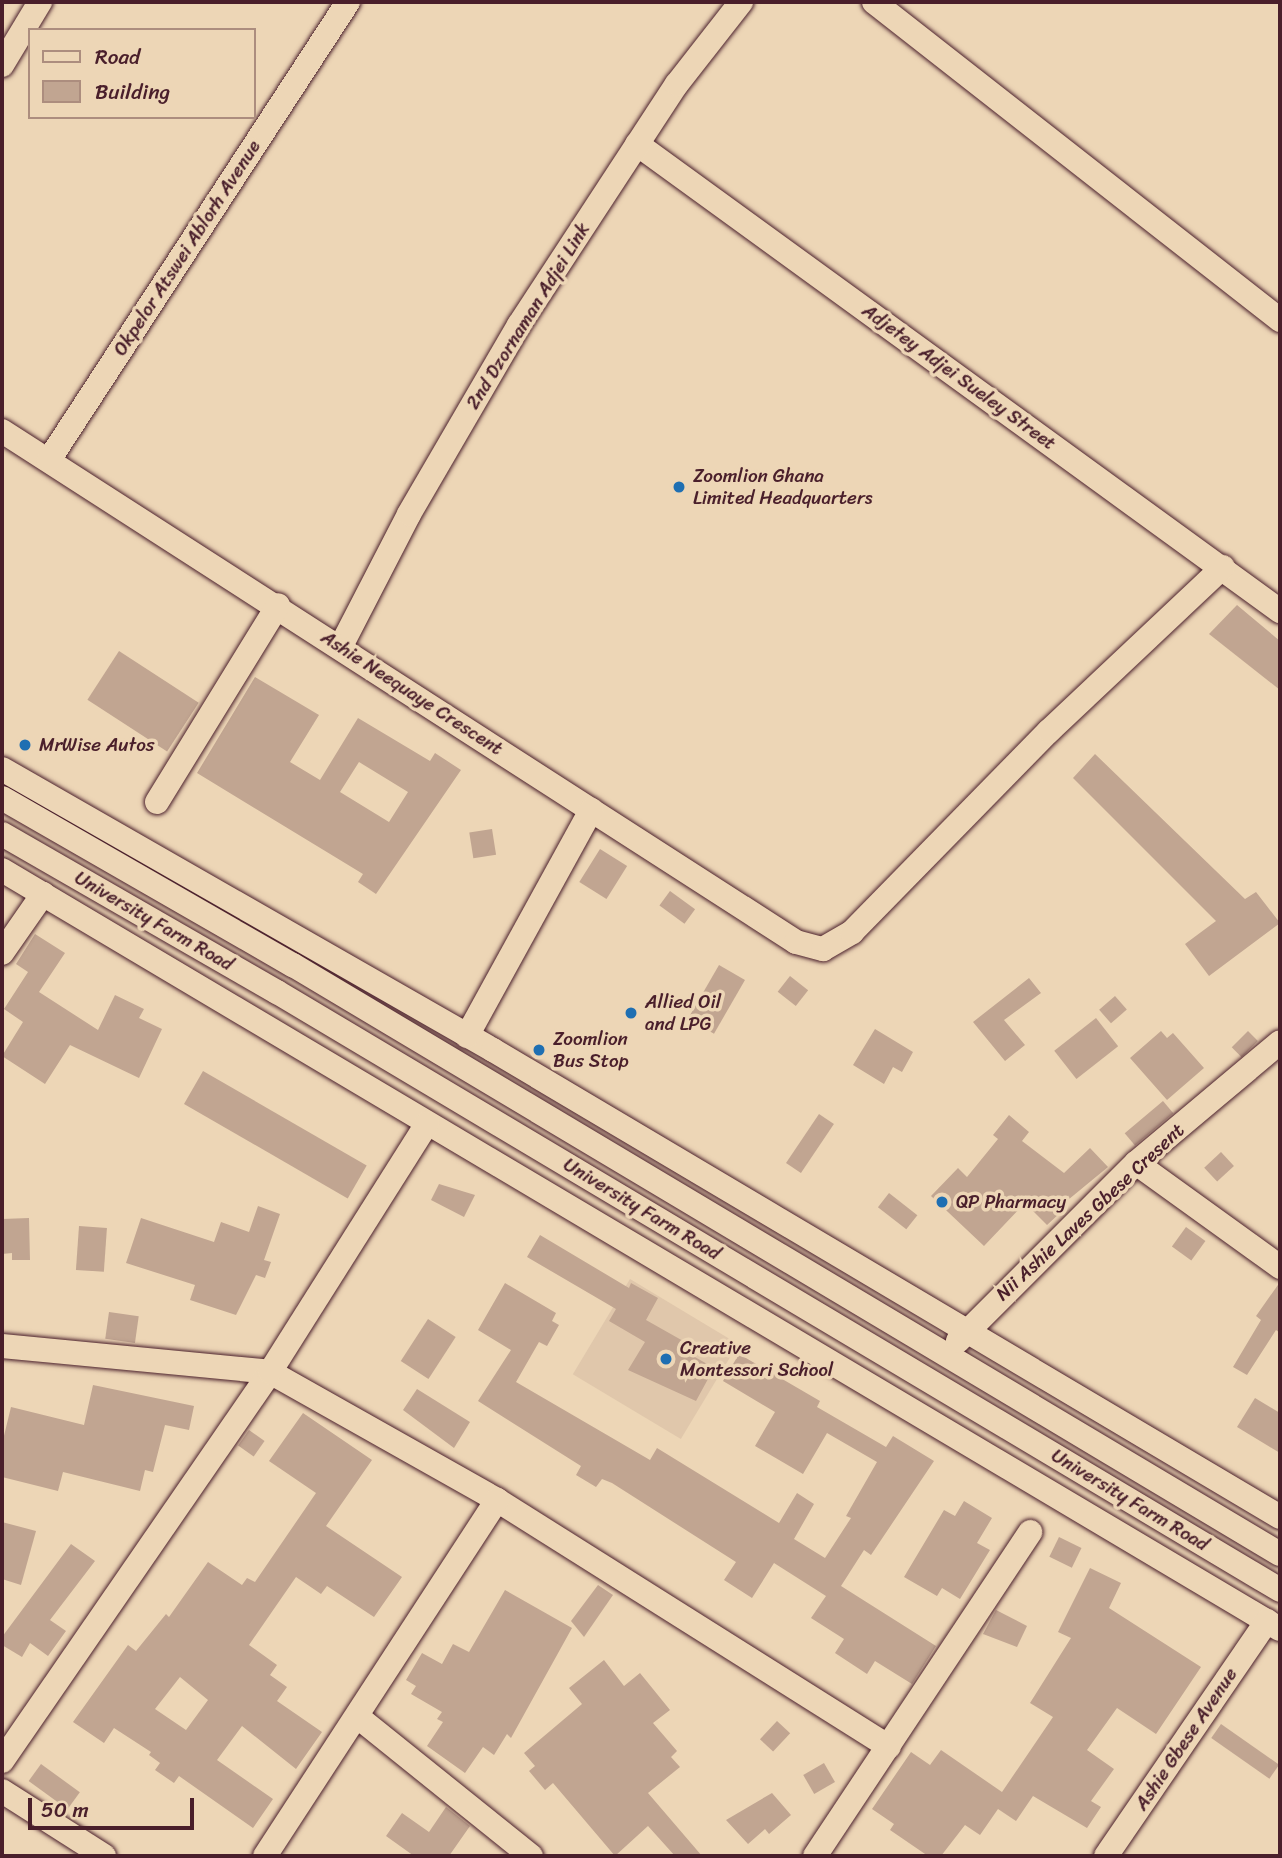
<!DOCTYPE html>
<style>
body{margin:0}
#map{position:relative;width:1282px;height:1858px;overflow:hidden;background:#edd6b6;font-family:Sriracha,sans-serif}
div>[style]{position:absolute}
.built>*{inset:0;background:#e0c7ab;transform-origin:0 0}
.building>*{inset:0;background:#c1a591;transform-origin:0 0}
.roads{filter:drop-shadow(0 0 2px #4a1f2b) drop-shadow(0 0 2px #4a1f2b)}
.minor>*{height:24px;margin:-12px;padding:0 12px;transform-origin:12px;border-radius:12px;background:#edd6b6}
.dots>*{width:19px;height:19px;translate:-50% -50%;box-sizing:border-box;border:4px solid #edd6b6;border-radius:50%}
span{translate:-50% -50%;white-space:nowrap;text-align:center;line-height:1.15;-webkit-text-stroke:7px #edd6b6;paint-order:stroke}
.street-label{font-size:19px;color:#4a1f2b}
.poi-label{font-size:19px;color:#4a1f2b}
.left{translate:0 -50%;text-align:left}
.frame{position:absolute;inset:0;border:4px solid #4a1f2b;pointer-events:none}
.legend{position:absolute;left:28px;top:28px;width:228px;height:91px;box-sizing:border-box;background:#edd6b6;border:2px solid #ac8d7e;margin:0;padding:9px 12px;list-style:none;font-size:21px;color:#4a1f2b}
.legend li{display:flex;align-items:center;gap:14px;height:35px}
.legend b{width:35px;border:2px solid #ac8d7e}
.scale{position:absolute;left:28px;top:1798px;width:166px;height:32px;box-sizing:border-box;border:4px solid #4a1f2b;border-top:0;padding-left:9px;font-size:21px;line-height:24px;white-space:nowrap;color:#4a1f2b;-webkit-text-stroke:5px #edd6b6;paint-order:stroke}
</style>
<div id="map">
<div class="built">
<div style="left:630px;top:1279px;width:126px;height:111px;rotate:31deg"></div>
</div>
<div class="building">
<div style="clip-path:polygon(1237px 605px,1280px 641px,1280px 690px,1209px 634px)"></div>
<div style="left:119px;top:651px;width:95px;height:58px;rotate:33deg"></div>
<div style="clip-path:polygon(evenodd,255px 677px,319px 715px,290px 762px,320px 780px,358px 718px,430px 761px,435px 753px,461px 770px,376px 894px,358px 882px,363px 874px,197px 773px,255px 677px,359px 762px,408px 792px,389px 822px,340px 792px,359px 762px)"></div>
<div style="clip-path:polygon(1095px 754px,1245px 899px,1256px 892px,1280px 923px,1209px 976px,1185px 944px,1216px 921px,1073px 778px)"></div>
<div style="left:492px;top:829px;width:26px;height:23px;rotate:81deg"></div>
<div style="left:600px;top:849px;width:32px;height:39px;rotate:32deg"></div>
<div style="left:670px;top:891px;width:31px;height:18px;rotate:36deg"></div>
<div style="clip-path:polygon(35px 934px,65px 953px,39px 992px,98px 1030px,115px 995px,144px 1009px,139px 1018px,162px 1029px,139px 1078px,70px 1045px,45px 1084px,2px 1056px,23px 1022px,4px 1009px,28px 972px,16px 964px)"></div>
<div style="left:719px;top:965px;width:30px;height:62px;rotate:30deg"></div>
<div style="left:790px;top:976px;width:23px;height:20px;rotate:38deg"></div>
<div style="clip-path:polygon(1029px 978px,1041px 993px,1004px 1020px,1025px 1045px,1005px 1061px,973px 1022px)"></div>
<div style="left:1115px;top:996px;width:18px;height:21px;rotate:49deg"></div>
<div style="left:1096px;top:1018px;width:36px;height:53px;rotate:52deg"></div>
<div style="clip-path:polygon(875px 1029px,913px 1052px,902px 1072px,893px 1067px,884px 1084px,853px 1065px)"></div>
<div style="clip-path:polygon(1161px 1031px,1167px 1038px,1173px 1033px,1204px 1068px,1167px 1100px,1130px 1058px)"></div>
<div style="left:1248px;top:1031px;width:14px;height:23px;rotate:45deg"></div>
<div style="left:203px;top:1071px;width:189px;height:38px;rotate:30deg"></div>
<div style="left:1163px;top:1101px;width:16px;height:50px;rotate:50deg"></div>
<div style="left:819px;top:1114px;width:18px;height:59px;rotate:34deg"></div>
<div style="clip-path:polygon(1009px 1115px,1029px 1132px,1022px 1141px,1064px 1173px,1090px 1148px,1108px 1167px,1057px 1209px,1060px 1213px,1047px 1225px,1025px 1203px,984px 1246px,931px 1196px,958px 1168px,967px 1177px,998px 1139px,993px 1135px)"></div>
<div style="left:1221px;top:1152px;width:19px;height:23px;rotate:47deg"></div>
<div style="clip-path:polygon(439px 1184px,475px 1195px,464px 1217px,431px 1200px)"></div>
<div style="left:889px;top:1193px;width:36px;height:18px;rotate:38deg"></div>
<div style="clip-path:polygon(258px 1206px,280px 1214px,264px 1260px,271px 1262px,265px 1278px,256px 1275px,236px 1315px,190px 1300px,195px 1285px,126px 1263px,141px 1218px,214px 1242px,221px 1222px,249px 1232px)"></div>
<div style="clip-path:polygon(29px 1218px,30px 1260px,12px 1260px,12px 1253px,2px 1254px,2px 1219px)"></div>
<div style="left:79px;top:1226px;width:28px;height:44px;rotate:4deg"></div>
<div style="left:1186px;top:1227px;width:24px;height:24px;rotate:36deg"></div>
<div style="clip-path:polygon(540px 1235px,629px 1288px,631px 1283px,658px 1298px,646px 1320px,692px 1346px,688px 1353px,714px 1368px,696px 1401px,628px 1370px,645px 1342px,609px 1321px,616px 1309px,527px 1257px)"></div>
<div style="clip-path:polygon(1280px 1282px,1280px 1333px,1276px 1330px,1247px 1375px,1233px 1367px,1261px 1320px,1256px 1316px)"></div>
<div style="clip-path:polygon(505px 1283px,556px 1313px,552px 1321px,559px 1325px,547px 1346px,539px 1342px,516px 1382px,650px 1460px,657px 1448px,779px 1523px,797px 1493px,814px 1504px,794px 1539px,825px 1558px,851px 1518px,846px 1516px,877px 1462px,827px 1433px,803px 1474px,755px 1446px,775px 1412px,723px 1381px,739px 1354px,820px 1401px,817px 1407px,886px 1447px,893px 1436px,934px 1461px,871px 1555px,864px 1550px,841px 1586px,936px 1646px,912px 1684px,875px 1661px,867px 1674px,835px 1653px,844px 1639px,811px 1618px,826px 1596px,774px 1563px,752px 1598px,724px 1580px,736px 1562px,612px 1483px,602px 1479px,596px 1487px,576px 1475px,581px 1466px,478px 1401px,511px 1350px,478px 1330px)"></div>
<div style="left:109px;top:1312px;width:30px;height:27px;rotate:8deg"></div>
<div style="left:428px;top:1319px;width:33px;height:50px;rotate:33deg"></div>
<div style="clip-path:polygon(93px 1385px,194px 1406px,189px 1430px,165px 1425px,153px 1472px,145px 1470px,140px 1491px,63px 1472px,58px 1491px,2px 1477px,2px 1444px,11px 1407px,84px 1425px)"></div>
<div style="clip-path:polygon(417px 1389px,470px 1422px,454px 1448px,403px 1410px)"></div>
<div style="clip-path:polygon(1255px 1398px,1280px 1413px,1280px 1453px,1237px 1427px)"></div>
<div style="clip-path:polygon(evenodd,303px 1413px,372px 1460px,326px 1526px,402px 1577px,374px 1617px,327px 1586px,321px 1594px,296px 1577px,249px 1645px,277px 1665px,270px 1675px,287px 1687px,277px 1701px,322px 1732px,296px 1769px,242px 1726px,217px 1760px,273px 1799px,253px 1828px,179px 1776px,174px 1783px,155px 1770px,160px 1763px,149px 1755px,151px 1752px,114px 1728px,104px 1743px,73px 1722px,128px 1645px,136px 1651px,166px 1614px,169px 1617px,208px 1562px,242px 1585px,247px 1578px,255px 1582px,316px 1493px,269px 1461px,303px 1413px,180px 1677px,208px 1700px,186px 1730px,155px 1709px,180px 1677px)"></div>
<div style="left:249px;top:1430px;width:19px;height:19px;rotate:35deg"></div>
<div style="clip-path:polygon(964px 1501px,992px 1518px,977px 1543px,990px 1550px,960px 1599px,942px 1588px,937px 1596px,904px 1577px,944px 1510px,955px 1516px)"></div>
<div style="clip-path:polygon(2px 1522px,36px 1531px,21px 1585px,2px 1579px)"></div>
<div style="left:1059px;top:1537px;width:25px;height:22px;rotate:26deg"></div>
<div style="clip-path:polygon(71px 1544px,95px 1561px,50px 1620px,66px 1631px,48px 1656px,30px 1643px,22px 1657px,2px 1645px,2px 1637px)"></div>
<div style="clip-path:polygon(1090px 1568px,1121px 1583px,1109px 1608px,1201px 1667px,1156px 1734px,1117px 1708px,1087px 1750px,1114px 1769px,1091px 1801px,1101px 1807px,1087px 1828px,1033px 1796px,1016px 1821px,998px 1809px,980px 1835px,965px 1825px,941px 1856px,928px 1856px,890px 1830px,894px 1824px,872px 1809px,911px 1752px,930px 1765px,941px 1750px,1002px 1792px,1053px 1717px,1030px 1703px,1071px 1638px,1058px 1632px)"></div>
<div style="clip-path:polygon(598px 1585px,613px 1595px,584px 1637px,571px 1621px)"></div>
<div style="clip-path:polygon(505px 1590px,572px 1628px,511px 1738px,507px 1734px,494px 1755px,483px 1747px,465px 1773px,427px 1746px,443px 1722px,437px 1719px,442px 1712px,411px 1694px,416px 1686px,406px 1680px,422px 1653px,442px 1664px,453px 1644px,469px 1652px)"></div>
<div style="clip-path:polygon(996px 1610px,1027px 1626px,1017px 1647px,983px 1634px)"></div>
<div style="clip-path:polygon(604px 1660px,624px 1686px,640px 1673px,670px 1710px,653px 1723px,677px 1751px,671px 1757px,680px 1767px,648px 1793px,702px 1856px,675px 1856px,648px 1826px,615px 1856px,553px 1783px,545px 1790px,529px 1771px,535px 1766px,524px 1753px,582px 1704px,569px 1688px)"></div>
<div style="left:777px;top:1721px;width:18px;height:25px;rotate:43deg"></div>
<div style="left:1221px;top:1724px;width:71px;height:17px;rotate:35deg"></div>
<div style="left:824px;top:1763px;width:22px;height:24px;rotate:60deg"></div>
<div style="left:41px;top:1764px;width:48px;height:21px;rotate:36deg"></div>
<div style="clip-path:polygon(772px 1793px,791px 1815px,769px 1834px,765px 1829px,748px 1844px,726px 1820px)"></div>
<div style="clip-path:polygon(446px 1807px,470px 1826px,449px 1856px,414px 1856px,386px 1836px,402px 1813px,429px 1832px)"></div>
</div>
<div class="roads">
<div class="minor">
<div style="left:874px;top:2px;width:516px;rotate:38.07deg"></div>
<div style="left:2px;top:65px;width:74px;rotate:-58.9deg"></div>
<div style="left:637px;top:144px;width:795px;rotate:35.99deg"></div>
<div style="left:2px;top:431px;width:944px;rotate:32.76deg"></div>
<div style="left:796px;top:942px;width:28px;rotate:15deg"></div>
<div style="left:823px;top:949px;width:34px;rotate:-30deg"></div>
<div style="left:852px;top:932px;width:281px;rotate:-45.6deg"></div>
<div style="left:1049px;top:731px;width:239px;rotate:-43.3deg"></div>
<div style="left:49px;top:460px;width:547px;rotate:-56.86deg"></div>
<div style="left:341px;top:646px;width:148px;rotate:-62.7deg"></div>
<div style="left:409px;top:514px;width:219px;rotate:-59.8deg"></div>
<div style="left:519px;top:325px;width:288px;rotate:-56.8deg"></div>
<div style="left:677px;top:84px;width:104px;rotate:-52deg"></div>
<div style="left:2px;top:769px;width:566px;rotate:29.78deg"></div>
<div style="left:493px;top:1050px;width:915px;rotate:30.68deg"></div>
<div style="left:2px;top:798px;width:336px;rotate:29.9deg"></div>
<div style="left:293px;top:965px;width:1149px;rotate:30.83deg"></div>
<div style="left:157px;top:802px;width:231px;rotate:-58.4deg"></div>
<div style="left:2px;top:834px;width:317px;rotate:29.9deg"></div>
<div style="left:277px;top:992px;width:1168px;rotate:30.8deg"></div>
<div style="left:2px;top:870px;width:1486px;rotate:30.71deg"></div>
<div style="left:2px;top:953px;width:72px;rotate:-55.2deg"></div>
<div style="left:467px;top:1036px;width:258px;rotate:-61.2deg"></div>
<div style="left:1136px;top:1163px;width:178px;rotate:35.8deg"></div>
<div style="left:958px;top:1341px;width:252px;rotate:-45deg"></div>
<div style="left:1136px;top:1163px;width:188px;rotate:-40deg"></div>
<div style="left:2px;top:1346px;width:269px;rotate:5.5deg"></div>
<div style="left:270px;top:1372px;width:261px;rotate:29.4deg"></div>
<div style="left:497px;top:1500px;width:463px;rotate:32.2deg"></div>
<div style="left:358px;top:1717px;width:222px;rotate:38.8deg"></div>
<div style="left:2px;top:1761px;width:472px;rotate:-55.4deg"></div>
<div style="left:270px;top:1372px;width:294px;rotate:-57.7deg"></div>
<div style="left:2px;top:1791px;width:121px;rotate:32.5deg"></div>
<div style="left:265px;top:1856px;width:425px;rotate:-56.9deg"></div>
<div style="left:815px;top:1856px;width:389px;rotate:-56.4deg"></div>
<div style="left:1106px;top:1856px;width:285px;rotate:-55.6deg"></div>
</div>
</div>
<div class="dots">
<div style="left:679px;top:487px;background:#1f6fb2"></div>
<div style="left:25px;top:745px;background:#1f6fb2"></div>
<div style="left:631px;top:1013px;background:#1f6fb2"></div>
<div style="left:539px;top:1050px;background:#1f6fb2"></div>
<div style="left:942px;top:1202px;background:#1f6fb2"></div>
<div style="left:666px;top:1359px;background:#1f6fb2"></div>
</div>
<div class="street-label">
<span style="left:187px;top:248px;rotate:-57deg">Okpelor Atswei Ablorh Avenue</span>
<span style="left:528px;top:316px;rotate:-58deg">2nd Dzornaman Adjei Link</span>
<span style="left:959px;top:377px;rotate:36deg">Adjetey Adjei Sueley Street</span>
<span style="left:412px;top:693px;rotate:33deg">Ashie Neequaye Crescent</span>
<span style="left:154px;top:921px;rotate:30deg">University Farm Road</span>
<span style="left:642px;top:1209px;rotate:31deg">University Farm Road</span>
<span style="left:1090px;top:1212px;rotate:-43deg">Nii Ashie Laves Gbese Cresent</span>
<span style="left:1130px;top:1500px;rotate:31deg">University Farm Road</span>
<span style="left:1186px;top:1739px;rotate:-56deg">Ashie Gbese Avenue</span>
</div>
<div class="poi-label">
<span class="left" style="left:693px;top:487px">Zoomlion Ghana<br>Limited Headquarters</span>
<span class="left" style="left:39px;top:745px">MrWise Autos</span>
<span class="left" style="left:645px;top:1013px">Allied Oil<br>and LPG</span>
<span class="left" style="left:553px;top:1050px">Zoomlion<br>Bus Stop</span>
<span class="left" style="left:956px;top:1202px">QP Pharmacy</span>
<span class="left" style="left:680px;top:1359px">Creative<br>Montessori School</span>
</div>
<div class="frame"></div>
<ul class="legend">
<li><b style="height:9px;background:#edd6b6"></b>Road</li>
<li><b style="height:19px;background:#c1a591"></b>Building</li>
</ul>
<div class="scale">50 m</div>
</div>
